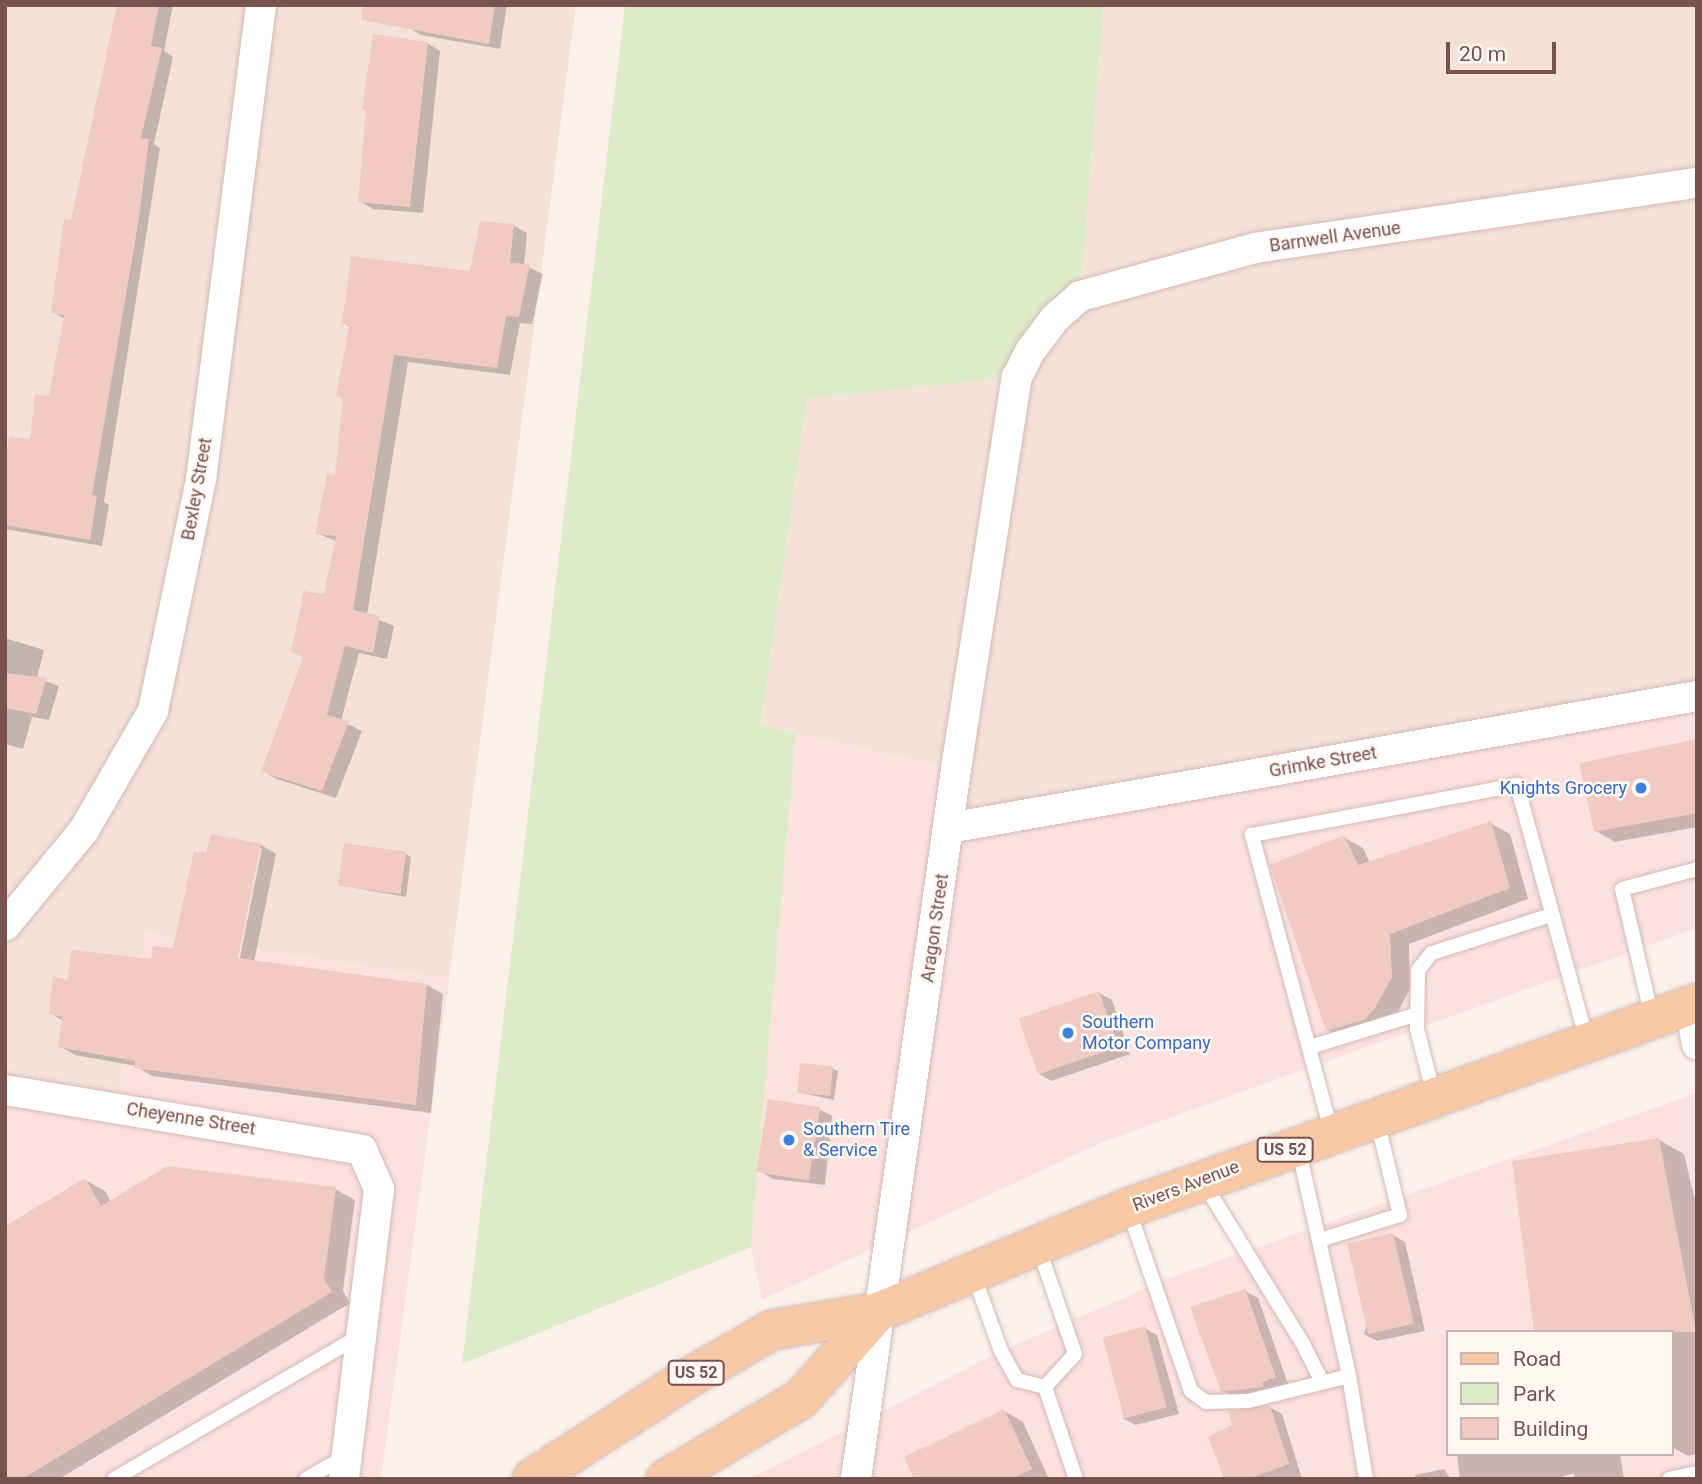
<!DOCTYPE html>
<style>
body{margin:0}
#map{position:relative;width:1702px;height:1484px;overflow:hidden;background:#fcf2eb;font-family:Roboto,sans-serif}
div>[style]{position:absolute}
.residential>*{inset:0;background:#f4e2d9}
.commercial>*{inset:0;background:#fce2df}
.green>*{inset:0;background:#deebc9}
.shadow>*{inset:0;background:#0003}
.building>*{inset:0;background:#f1cbc3;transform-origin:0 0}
.roads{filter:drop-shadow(0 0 2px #d2bab3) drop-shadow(0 0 2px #d2bab3)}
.service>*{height:14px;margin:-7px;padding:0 7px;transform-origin:7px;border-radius:7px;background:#fff}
.minor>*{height:30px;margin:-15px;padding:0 15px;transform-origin:15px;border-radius:15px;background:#fff}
.primary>*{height:38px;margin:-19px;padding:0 19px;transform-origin:19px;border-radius:19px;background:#f9c8a6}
.dots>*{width:19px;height:19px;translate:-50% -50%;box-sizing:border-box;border:4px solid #fff7f2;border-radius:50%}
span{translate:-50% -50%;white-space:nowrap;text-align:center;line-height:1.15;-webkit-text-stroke:5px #fff7f2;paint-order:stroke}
.shield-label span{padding:2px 5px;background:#fff7f2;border:2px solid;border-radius:5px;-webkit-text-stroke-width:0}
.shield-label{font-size:16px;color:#78534e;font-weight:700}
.street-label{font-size:18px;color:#78534e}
.shop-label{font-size:18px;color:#366cbe}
.right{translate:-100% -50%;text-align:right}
.left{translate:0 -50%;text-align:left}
.frame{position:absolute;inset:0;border:7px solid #78534e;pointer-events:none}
.legend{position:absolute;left:1446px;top:1330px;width:228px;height:126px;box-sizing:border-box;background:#fff7f2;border:2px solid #c9b5b0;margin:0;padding:9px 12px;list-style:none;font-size:21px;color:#78534e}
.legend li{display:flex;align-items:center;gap:14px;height:35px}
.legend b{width:35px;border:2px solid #c9b5b0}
.scale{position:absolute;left:1446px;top:42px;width:110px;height:32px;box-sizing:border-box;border:4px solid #78534e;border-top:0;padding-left:9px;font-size:21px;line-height:24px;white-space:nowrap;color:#78534e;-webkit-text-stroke:5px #fff7f2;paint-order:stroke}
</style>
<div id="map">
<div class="residential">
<div style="clip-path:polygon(5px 5px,576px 5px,449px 979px,146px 933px,117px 1108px,5px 1090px)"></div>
<div style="clip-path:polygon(1104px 5px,1697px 5px,1697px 696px,949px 828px,956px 769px,761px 726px,807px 399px,1017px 377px,1080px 296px)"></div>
</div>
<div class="commercial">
<div style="clip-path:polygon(1697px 696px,1697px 928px,1103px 1142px,762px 1300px,751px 1247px,796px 734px,956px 769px,950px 827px)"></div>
<div style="clip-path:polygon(146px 933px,449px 979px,381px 1479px,5px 1479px,5px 1090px,117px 1107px)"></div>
<div style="clip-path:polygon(evenodd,1697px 1093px,1697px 1479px,749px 1479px,1001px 1351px,1172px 1277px,1697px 1093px,1448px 1332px,1672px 1332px,1672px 1454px,1448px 1454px,1448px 1332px)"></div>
</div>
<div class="green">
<div style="clip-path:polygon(625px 5px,1104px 5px,1080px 296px,1017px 377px,807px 399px,761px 725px,796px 734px,751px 1247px,462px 1364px)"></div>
</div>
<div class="shadow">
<div style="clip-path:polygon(119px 5px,173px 5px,164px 51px,173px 57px,154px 144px,160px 148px,104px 502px,109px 505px,102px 546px,5px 529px,5px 475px,31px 441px,50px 398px,65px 319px,53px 312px)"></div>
<div style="clip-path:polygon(414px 5px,507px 5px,500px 49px,421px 35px,410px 28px)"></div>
<div style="clip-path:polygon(427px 43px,440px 51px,423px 213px,373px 209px,360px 201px)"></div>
<div style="clip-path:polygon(513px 225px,527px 233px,524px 265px,543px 274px,532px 324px,520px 323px,510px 375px,408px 362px,367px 615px,394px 626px,387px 659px,359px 653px,341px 721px,362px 731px,336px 798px,277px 779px,263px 771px,305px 658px,293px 652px,326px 596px,336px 541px,317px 533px,337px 477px,345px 400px,338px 396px,351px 327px,344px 324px,472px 273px)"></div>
<div style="clip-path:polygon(5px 638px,44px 650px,37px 678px,59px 686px,49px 720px,32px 717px,23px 749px,5px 744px)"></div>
<div style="clip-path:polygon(1697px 741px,1697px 827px,1615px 842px,1596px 831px)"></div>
<div style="clip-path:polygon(1490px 823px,1510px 834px,1528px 899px,1409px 944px,1410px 989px,1394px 1019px,1347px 1041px,1327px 1030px,1343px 837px,1363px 848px,1370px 863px)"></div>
<div style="clip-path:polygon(evenodd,261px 845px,276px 854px,254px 962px,427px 985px,443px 994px,431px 1113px,152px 1076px,136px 1066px,75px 1055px,60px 1046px,63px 1021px,51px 1013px,68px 982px,153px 961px,175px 950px,207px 855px,261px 845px,258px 848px,262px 848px,238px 967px,234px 966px,258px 848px)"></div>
<div style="clip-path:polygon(406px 854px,411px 857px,406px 897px,339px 885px)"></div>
<div style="clip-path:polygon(1099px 993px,1112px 1000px,1130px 1054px,1051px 1081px,1038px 1073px)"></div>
<div style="clip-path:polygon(832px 1068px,838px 1071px,834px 1100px,797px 1092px)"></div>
<div style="clip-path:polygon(819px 1109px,832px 1116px,825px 1185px,773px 1179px,760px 1171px)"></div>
<div style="clip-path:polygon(1659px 1140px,1684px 1154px,1697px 1209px,1697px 1454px,1688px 1456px,1672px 1447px,1672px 1332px)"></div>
<div style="clip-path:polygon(85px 1180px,105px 1191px,111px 1202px,335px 1189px,355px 1200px,343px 1291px,350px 1303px,59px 1479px,5px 1479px)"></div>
<div style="clip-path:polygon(1393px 1235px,1405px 1242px,1425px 1331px,1377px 1341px,1364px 1334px)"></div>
<div style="clip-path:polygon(1245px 1291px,1258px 1298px,1288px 1384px,1236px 1398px,1223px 1391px)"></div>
<div style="clip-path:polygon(1144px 1328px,1157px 1335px,1179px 1414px,1135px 1425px,1123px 1418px)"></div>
<div style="clip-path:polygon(1270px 1407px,1282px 1414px,1302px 1479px,1226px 1479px)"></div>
<div style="clip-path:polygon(1004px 1411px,1023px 1422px,1049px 1479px,916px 1479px)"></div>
<div style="clip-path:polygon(1457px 1454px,1620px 1454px,1624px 1479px,1575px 1479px,1574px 1473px,1555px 1479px,1460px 1479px)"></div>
<div style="clip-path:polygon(1444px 1469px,1451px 1479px,1416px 1479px,1415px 1475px)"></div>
</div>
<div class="building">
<div style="clip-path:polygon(117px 5px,159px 5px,151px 46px,162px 48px,141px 138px,149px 139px,138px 224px,92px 495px,97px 496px,90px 540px,5px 525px,5px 463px,9px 437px,30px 439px,35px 394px,49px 396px,64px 315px,51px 313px,64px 219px,71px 220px)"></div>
<div style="clip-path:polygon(363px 5px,495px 5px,489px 44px,361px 20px)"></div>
<div style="clip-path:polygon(373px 34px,428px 42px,410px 207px,358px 202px,366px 110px,362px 109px)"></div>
<div style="clip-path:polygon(480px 221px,514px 224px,510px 263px,530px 264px,519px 317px,506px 316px,497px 368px,394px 355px,353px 610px,380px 616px,373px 653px,345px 646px,327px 715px,349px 721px,322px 791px,261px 772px,303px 657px,291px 652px,304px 591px,324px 594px,336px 536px,315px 534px,327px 474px,335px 475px,343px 398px,336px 397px,349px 325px,342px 324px,351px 256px,470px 271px)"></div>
<div style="clip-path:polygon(5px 673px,47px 678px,36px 714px,5px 708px)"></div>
<div style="clip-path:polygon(1697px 739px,1697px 813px,1594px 832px,1579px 763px)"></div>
<div style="clip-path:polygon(1491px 821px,1510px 888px,1390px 934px,1392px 977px,1375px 1008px,1364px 1020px,1326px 1031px,1270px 865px,1344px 835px,1358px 865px)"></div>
<div style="clip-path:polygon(211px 834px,261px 844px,238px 958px,427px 984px,416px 1105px,134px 1068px,135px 1061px,58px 1047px,62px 1017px,49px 1014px,53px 976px,67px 980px,72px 950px,151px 959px,153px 946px,173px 948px,194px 851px,206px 853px)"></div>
<div style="left:344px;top:843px;width:63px;height:43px;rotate:8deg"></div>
<div style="left:1099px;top:991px;width:59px;height:85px;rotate:71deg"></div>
<div style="left:800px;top:1063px;width:33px;height:30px;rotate:5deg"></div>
<div style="left:768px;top:1099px;width:53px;height:74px;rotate:9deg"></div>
<div style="clip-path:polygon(1659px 1138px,1696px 1332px,1534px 1332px,1512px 1161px)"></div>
<div style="clip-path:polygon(167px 1166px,336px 1187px,324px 1279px,332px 1292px,22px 1479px,5px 1479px,5px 1226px,85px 1178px,101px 1206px)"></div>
<div style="left:1393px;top:1233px;width:93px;height:47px;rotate:77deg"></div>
<div style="clip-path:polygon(1245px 1289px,1276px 1377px,1262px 1382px,1264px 1387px,1221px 1392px,1190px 1307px)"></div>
<div style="left:1145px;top:1326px;width:84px;height:44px;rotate:75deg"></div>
<div style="clip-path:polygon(1270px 1405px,1289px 1464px,1248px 1479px,1224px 1479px,1208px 1437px,1233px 1425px,1228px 1411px)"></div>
<div style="clip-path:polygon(1004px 1409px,1032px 1469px,1012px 1479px,914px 1479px,904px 1457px)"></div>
</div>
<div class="roads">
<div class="service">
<div style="left:1652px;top:1017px;width:131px;rotate:-103.2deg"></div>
<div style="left:1622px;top:889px;width:78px;rotate:-14.9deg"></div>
<div style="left:1310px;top:1047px;width:112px;rotate:-17.1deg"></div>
<div style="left:1434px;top:1096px;width:69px;rotate:-104.2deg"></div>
<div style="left:1417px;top:1029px;width:59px;rotate:-89deg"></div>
<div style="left:1418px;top:970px;width:22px;rotate:-51deg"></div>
<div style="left:1432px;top:953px;width:125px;rotate:-17.7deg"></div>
<div style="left:1332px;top:1134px;width:310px;rotate:-105deg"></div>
<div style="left:1252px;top:835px;width:270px;rotate:-10.7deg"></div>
<div style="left:1517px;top:785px;width:265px;rotate:74.7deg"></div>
<div style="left:1298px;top:1147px;width:235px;rotate:77.4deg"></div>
<div style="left:1349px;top:1376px;width:104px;rotate:80.6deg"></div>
<div style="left:1203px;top:1182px;width:188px;rotate:58.3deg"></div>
<div style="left:1302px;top:1342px;width:45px;rotate:63.4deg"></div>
<div style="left:1129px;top:1211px;width:190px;rotate:71deg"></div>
<div style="left:1191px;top:1391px;width:19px;rotate:36deg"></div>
<div style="left:1206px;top:1402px;width:42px;rotate:-1.4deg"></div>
<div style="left:1248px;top:1401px;width:104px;rotate:-13.9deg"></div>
<div style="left:1320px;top:1240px;width:84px;rotate:-17.4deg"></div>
<div style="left:1400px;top:1215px;width:97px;rotate:-103.7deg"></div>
<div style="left:1038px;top:1246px;width:114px;rotate:71.1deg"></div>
<div style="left:1075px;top:1354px;width:45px;rotate:132.3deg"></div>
<div style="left:973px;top:1273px;width:83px;rotate:70.3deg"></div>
<div style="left:1001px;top:1351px;width:33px;rotate:61deg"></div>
<div style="left:1017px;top:1380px;width:29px;rotate:14deg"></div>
<div style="left:1045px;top:1387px;width:97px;rotate:71.4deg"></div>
<div style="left:114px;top:1479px;width:286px;rotate:-30.2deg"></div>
<div style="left:306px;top:1479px;width:46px;rotate:-29.9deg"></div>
<div style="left:1669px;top:1479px;width:29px;rotate:-12deg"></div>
</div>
<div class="minor">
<div style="left:949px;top:828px;width:760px;rotate:-10.01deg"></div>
<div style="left:5px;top:926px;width:124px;rotate:-50.5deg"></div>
<div style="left:84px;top:830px;width:138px;rotate:-59.9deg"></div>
<div style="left:153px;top:711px;width:236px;rotate:-78.3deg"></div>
<div style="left:201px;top:480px;width:479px;rotate:-82.8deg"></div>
<div style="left:1690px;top:1005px;width:40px;rotate:80deg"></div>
<div style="left:5px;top:1090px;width:362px;rotate:9.5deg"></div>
<div style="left:362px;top:1150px;width:43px;rotate:66.4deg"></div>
<div style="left:379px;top:1189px;width:292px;rotate:96.9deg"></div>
<div style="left:856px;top:1479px;width:717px;rotate:-81.98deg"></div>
<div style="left:956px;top:769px;width:397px;rotate:-81.2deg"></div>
<div style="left:1017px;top:377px;width:30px;rotate:-63deg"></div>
<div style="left:1031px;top:350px;width:39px;rotate:-53deg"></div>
<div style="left:1054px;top:319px;width:35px;rotate:-41deg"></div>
<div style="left:1080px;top:296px;width:181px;rotate:-15.3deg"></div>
<div style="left:1255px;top:248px;width:447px;rotate:-8.4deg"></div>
</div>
<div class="primary">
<div style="left:532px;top:1479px;width:182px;rotate:-32.9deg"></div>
<div style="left:685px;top:1380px;width:100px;rotate:-29.9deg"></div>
<div style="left:772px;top:1330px;width:108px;rotate:-9.6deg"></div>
<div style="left:878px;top:1312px;width:271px;rotate:-22.6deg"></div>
<div style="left:1128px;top:1208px;width:605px;rotate:-19.81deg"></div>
<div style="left:666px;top:1479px;width:157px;rotate:-30.7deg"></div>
<div style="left:801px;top:1399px;width:116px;rotate:-48.5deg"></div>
</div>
</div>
<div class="dots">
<div style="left:1641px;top:788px;background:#3f7fe0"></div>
<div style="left:1068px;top:1033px;background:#3f7fe0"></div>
<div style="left:789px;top:1140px;background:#3f7fe0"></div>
</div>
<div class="shield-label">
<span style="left:1285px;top:1150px">US 52</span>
<span style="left:696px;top:1373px">US 52</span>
</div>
<div class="street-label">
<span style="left:1335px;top:237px;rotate:-8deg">Barnwell Avenue</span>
<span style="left:197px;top:489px;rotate:-80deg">Bexley Street</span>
<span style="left:1323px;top:762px;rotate:-10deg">Grimke Street</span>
<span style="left:935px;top:928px;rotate:-82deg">Aragon Street</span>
<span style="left:191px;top:1119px;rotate:9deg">Cheyenne Street</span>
<span style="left:1186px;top:1186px;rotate:-21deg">Rivers Avenue</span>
</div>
<div class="shop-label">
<span class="right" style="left:1627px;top:788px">Knights Grocery</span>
<span class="left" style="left:1082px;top:1033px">Southern<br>Motor Company</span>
<span class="left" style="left:803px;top:1140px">Southern Tire<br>&amp; Service</span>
</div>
<div class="frame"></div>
<ul class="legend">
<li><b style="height:9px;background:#f9c8a6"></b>Road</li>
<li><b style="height:19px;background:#deebc9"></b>Park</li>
<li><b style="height:19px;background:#f1cbc3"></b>Building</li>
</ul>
<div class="scale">20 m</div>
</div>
